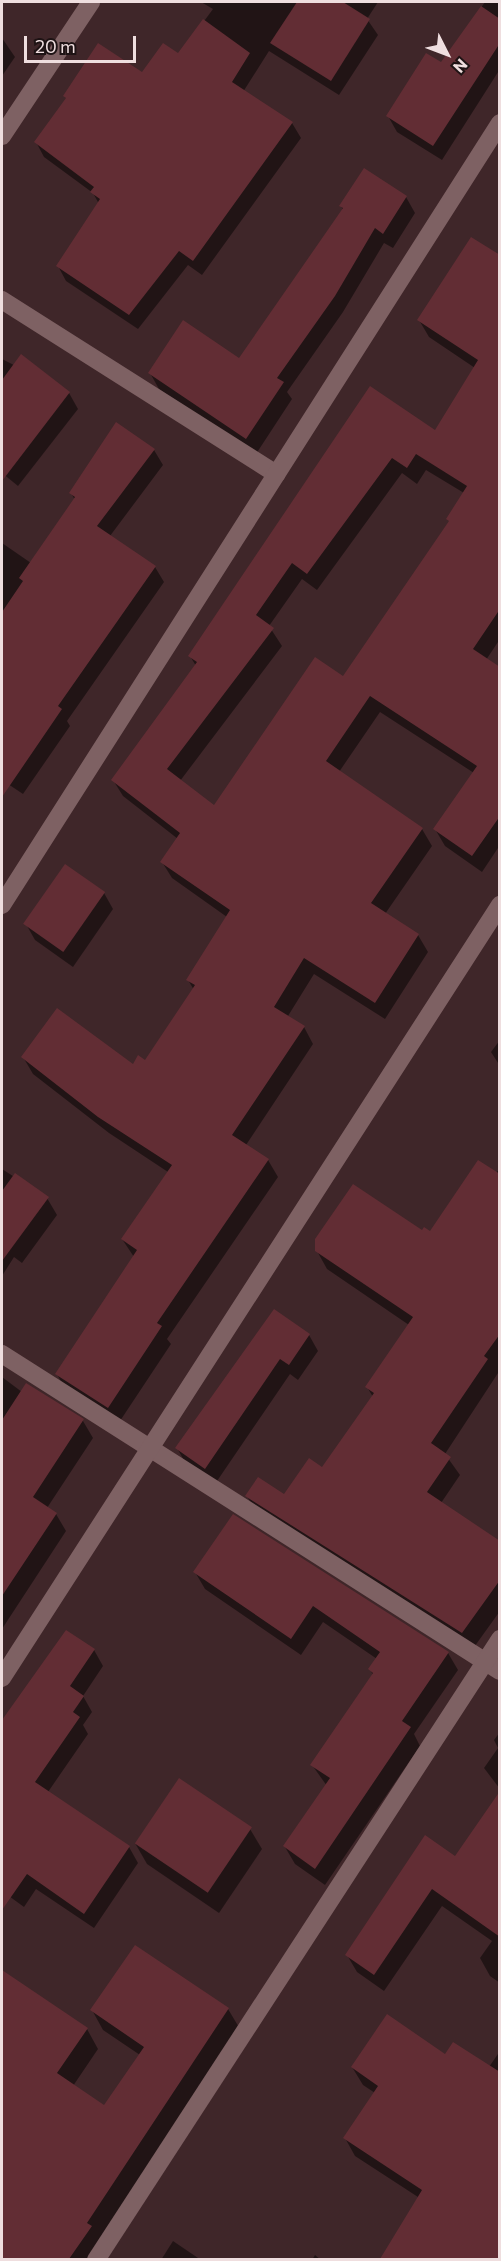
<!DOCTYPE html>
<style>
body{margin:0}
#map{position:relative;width:501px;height:2261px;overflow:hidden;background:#3f2629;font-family:Commissioner,sans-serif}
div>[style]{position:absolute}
.shadow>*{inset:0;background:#0007}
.building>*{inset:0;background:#622d34;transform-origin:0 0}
.minor>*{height:18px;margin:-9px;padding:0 9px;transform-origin:9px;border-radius:9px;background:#7e6163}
span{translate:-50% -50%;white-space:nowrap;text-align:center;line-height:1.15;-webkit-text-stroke:5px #1e1314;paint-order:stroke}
.frame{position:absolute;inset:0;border:3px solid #efdedf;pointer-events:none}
.north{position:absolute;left:417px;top:24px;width:60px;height:60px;-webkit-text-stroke:4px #1e1314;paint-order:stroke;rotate:132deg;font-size:16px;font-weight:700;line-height:24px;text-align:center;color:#efdedf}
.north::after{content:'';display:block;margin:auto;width:21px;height:27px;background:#efdedf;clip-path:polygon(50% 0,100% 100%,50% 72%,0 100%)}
.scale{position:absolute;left:24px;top:36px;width:112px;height:27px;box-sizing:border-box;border:3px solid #efdedf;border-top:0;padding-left:8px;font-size:18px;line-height:21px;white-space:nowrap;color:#efdedf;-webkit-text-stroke:4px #1e1314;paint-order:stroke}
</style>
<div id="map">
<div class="shadow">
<div style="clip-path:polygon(201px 2px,378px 2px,367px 19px,378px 35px,339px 95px,269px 51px,243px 92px,292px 123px,301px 138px,202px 275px,188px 265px,138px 329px,66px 281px,58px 266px,99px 204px,93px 193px,44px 157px,36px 142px,67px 100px,65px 96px,143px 74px,179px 55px,213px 9px)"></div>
<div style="clip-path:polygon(485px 2px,500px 2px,500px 69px,442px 160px,397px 132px,388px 116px,442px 64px)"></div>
<div style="clip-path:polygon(2px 38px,15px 57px,2px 76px)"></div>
<div style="clip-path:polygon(406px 197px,415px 213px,393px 248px,384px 243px,343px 312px,287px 392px,292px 399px,256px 454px,159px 389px,150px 373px,240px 360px,343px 210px,341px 206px)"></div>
<div style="clip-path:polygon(evenodd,500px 257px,500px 639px,486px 660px,500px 669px,500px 845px,482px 872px,445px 846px,435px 829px,474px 773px,380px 712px,339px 772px,422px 829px,432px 846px,385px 914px,418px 935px,428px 952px,385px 1019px,314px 974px,288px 1016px,304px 1027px,313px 1044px,246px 1145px,268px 1160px,278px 1177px,167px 1339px,171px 1344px,118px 1424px,66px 1391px,57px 1374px,134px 1257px,122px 1239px,168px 1172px,109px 1133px,33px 1074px,23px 1057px,133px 1066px,146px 1062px,194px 990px,188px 980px,227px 917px,172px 878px,162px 862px,178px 839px,123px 796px,113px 780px,196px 666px,190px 656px,370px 388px,435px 432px,475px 368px,429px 337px,419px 320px,500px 257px,426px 470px,464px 493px,450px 522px,343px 678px,214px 807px,180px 781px,282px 646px,269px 626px,302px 579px,317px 590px,402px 473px,417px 484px,426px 470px)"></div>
<div style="clip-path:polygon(2px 359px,69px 393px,78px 409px,18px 486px,2px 473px)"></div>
<div style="clip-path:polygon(154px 450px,163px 465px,110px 536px,155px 567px,164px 582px,67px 721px,70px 726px,23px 794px,2px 780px,2px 728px,9px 717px,2px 711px,2px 543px,31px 563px,75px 500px,71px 493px)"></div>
<div style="clip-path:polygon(104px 893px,113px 909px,73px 967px,35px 940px,26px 924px)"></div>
<div style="clip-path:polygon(500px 1040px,500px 1066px,491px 1052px)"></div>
<div style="clip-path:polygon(2px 1169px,47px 1198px,57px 1215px,22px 1263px,14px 1257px,2px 1276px)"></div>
<div style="clip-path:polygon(500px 1169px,500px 1370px,445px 1454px,460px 1475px,441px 1503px,500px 1543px,500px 1611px,472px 1650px,257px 1513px,247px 1496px,284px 1496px,323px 1469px,373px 1397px,367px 1387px,409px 1325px,327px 1269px,317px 1251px,431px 1233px)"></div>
<div style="clip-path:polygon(274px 1311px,309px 1335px,318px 1351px,298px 1380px,290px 1374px,215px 1484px,186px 1464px,177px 1448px)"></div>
<div style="clip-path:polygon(2px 1377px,22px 1392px,83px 1421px,93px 1438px,47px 1508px,56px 1514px,66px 1531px,2px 1629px)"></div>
<div style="clip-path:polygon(233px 1516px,448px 1653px,458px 1670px,414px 1734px,420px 1746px,325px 1885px,295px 1864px,285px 1847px,327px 1786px,312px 1765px,373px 1675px,370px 1669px,377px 1659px,323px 1622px,301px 1655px,205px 1589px,195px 1572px)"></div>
<div style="clip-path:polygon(67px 1632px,94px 1650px,103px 1666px,83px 1696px,92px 1712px,83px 1725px,88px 1734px,48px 1792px,129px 1847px,138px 1863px,94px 1928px,36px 1889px,24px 1907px,2px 1891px,2px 1724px)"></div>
<div style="clip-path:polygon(500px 1732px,500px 1789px,484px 1768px,498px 1748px,494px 1740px)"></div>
<div style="clip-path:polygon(500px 1794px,500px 1983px,490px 1976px,480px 1958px,492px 1941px,442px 1906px,384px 1991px,357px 1972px,347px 1955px,455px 1858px)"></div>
<div style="clip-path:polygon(250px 1829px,262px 1849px,219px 1913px,147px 1864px,135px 1843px)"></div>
<div style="clip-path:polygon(136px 1947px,228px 2009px,240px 2029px,93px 2260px,2px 2260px,2px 1971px,87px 2029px,98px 2049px,73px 2086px,105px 2107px,140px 2055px,103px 2030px,92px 2010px)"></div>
<div style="clip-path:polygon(500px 2051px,500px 2260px,382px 2260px,414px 2211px,418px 2197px,355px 2156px,345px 2138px,375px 2093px,363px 2085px,352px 2067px,445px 2056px,489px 2067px)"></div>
<div style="clip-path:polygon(173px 2241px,201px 2260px,161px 2260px)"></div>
<div style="clip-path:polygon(315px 2255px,321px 2260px,312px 2260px)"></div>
</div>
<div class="building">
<div style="clip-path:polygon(297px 2px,343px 2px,370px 19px,331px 81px,270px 43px)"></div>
<div style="clip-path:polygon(481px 6px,500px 19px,500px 43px,433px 146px,386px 116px,426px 53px,441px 62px)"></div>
<div style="clip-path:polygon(203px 19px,250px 53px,232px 82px,293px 122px,193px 261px,179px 251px,129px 315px,56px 266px,100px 199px,90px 192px,94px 187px,34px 142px,66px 98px,63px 96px,98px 43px,142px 72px,163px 43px,178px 53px)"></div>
<div style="clip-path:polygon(364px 168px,407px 196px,383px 234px,375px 228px,335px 296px,277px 378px,284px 382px,246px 439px,148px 373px,183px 320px,239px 358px,343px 208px,339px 206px)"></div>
<div style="clip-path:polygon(evenodd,471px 237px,500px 255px,500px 609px,473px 649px,500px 667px,500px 816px,472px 856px,433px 829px,477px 766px,370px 696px,326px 761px,423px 828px,371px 903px,419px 934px,375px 1003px,304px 958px,274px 1007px,305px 1026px,232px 1135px,269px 1159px,157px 1323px,162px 1326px,108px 1408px,55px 1374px,137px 1250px,121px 1239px,172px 1165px,98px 1117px,21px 1057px,57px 1008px,133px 1064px,138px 1055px,145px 1060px,195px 985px,186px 980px,230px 910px,160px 862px,180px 833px,111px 780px,197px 662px,188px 656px,370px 386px,435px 430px,478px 360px,417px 320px,471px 237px,416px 454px,467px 486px,446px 519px,449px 521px,343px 676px,315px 657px,214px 805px,167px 769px,274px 628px,256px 615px,292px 563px,307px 574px,392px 458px,407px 468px,416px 454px)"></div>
<div style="clip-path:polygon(21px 354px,70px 392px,2px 481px,2px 380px)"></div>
<div style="clip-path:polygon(116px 422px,155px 449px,97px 526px,156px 566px,58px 706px,62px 709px,2px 797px,2px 612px,23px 581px,19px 578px,75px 497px,69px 493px)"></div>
<div style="left:65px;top:864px;width:49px;height:73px;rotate:35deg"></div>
<div style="clip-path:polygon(478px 1160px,500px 1174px,500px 1334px,484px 1356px,488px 1359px,431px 1443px,451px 1457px,427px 1492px,500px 1541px,500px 1580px,462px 1633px,245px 1496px,258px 1477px,284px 1494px,309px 1458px,322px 1467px,374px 1393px,365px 1387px,413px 1317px,315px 1251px,315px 1239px,353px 1184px,422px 1230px,424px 1227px,430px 1231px)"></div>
<div style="clip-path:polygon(15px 1173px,49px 1197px,2px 1261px,2px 1191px)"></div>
<div style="clip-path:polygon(274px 1309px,310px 1334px,289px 1365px,280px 1359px,205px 1469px,175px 1448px)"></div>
<div style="clip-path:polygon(26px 1383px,84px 1419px,33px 1497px,57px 1513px,2px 1596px,2px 1420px)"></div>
<div style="clip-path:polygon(233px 1514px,449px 1652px,402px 1721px,411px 1727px,315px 1869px,283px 1846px,330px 1778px,310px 1765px,373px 1673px,368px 1669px,380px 1652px,313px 1606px,291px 1639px,193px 1572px)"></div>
<div style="clip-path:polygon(66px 1630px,95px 1649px,70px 1686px,84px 1696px,73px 1712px,80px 1717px,35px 1782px,130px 1846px,84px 1914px,27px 1874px,2px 1910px,2px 1720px)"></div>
<div style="left:179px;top:1778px;width:88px;height:79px;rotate:34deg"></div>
<div style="clip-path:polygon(500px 1791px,500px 1937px,432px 1889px,374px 1975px,345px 1955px,425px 1835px,455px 1856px)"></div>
<div style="clip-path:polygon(135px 1945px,229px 2008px,87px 2223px,92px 2226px,69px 2259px,2px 2259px,2px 1970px,88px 2028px,57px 2073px,104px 2105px,144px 2047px,90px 2010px)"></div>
<div style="clip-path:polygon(387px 2014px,445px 2054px,453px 2042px,500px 2072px,500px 2259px,380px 2259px,422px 2190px,343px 2138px,378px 2086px,351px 2067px)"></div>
</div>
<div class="minor">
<div style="left:2px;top:136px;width:161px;rotate:-56.4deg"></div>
<div style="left:2px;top:300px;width:325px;rotate:32.4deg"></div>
<div style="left:2px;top:905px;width:927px;rotate:-57.51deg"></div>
<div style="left:2px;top:1354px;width:590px;rotate:32.48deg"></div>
<div style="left:2px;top:1678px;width:920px;rotate:-57.21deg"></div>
<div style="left:96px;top:2260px;width:741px;rotate:-56.95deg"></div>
</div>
<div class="frame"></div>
<div class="north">N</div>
<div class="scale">20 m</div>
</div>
